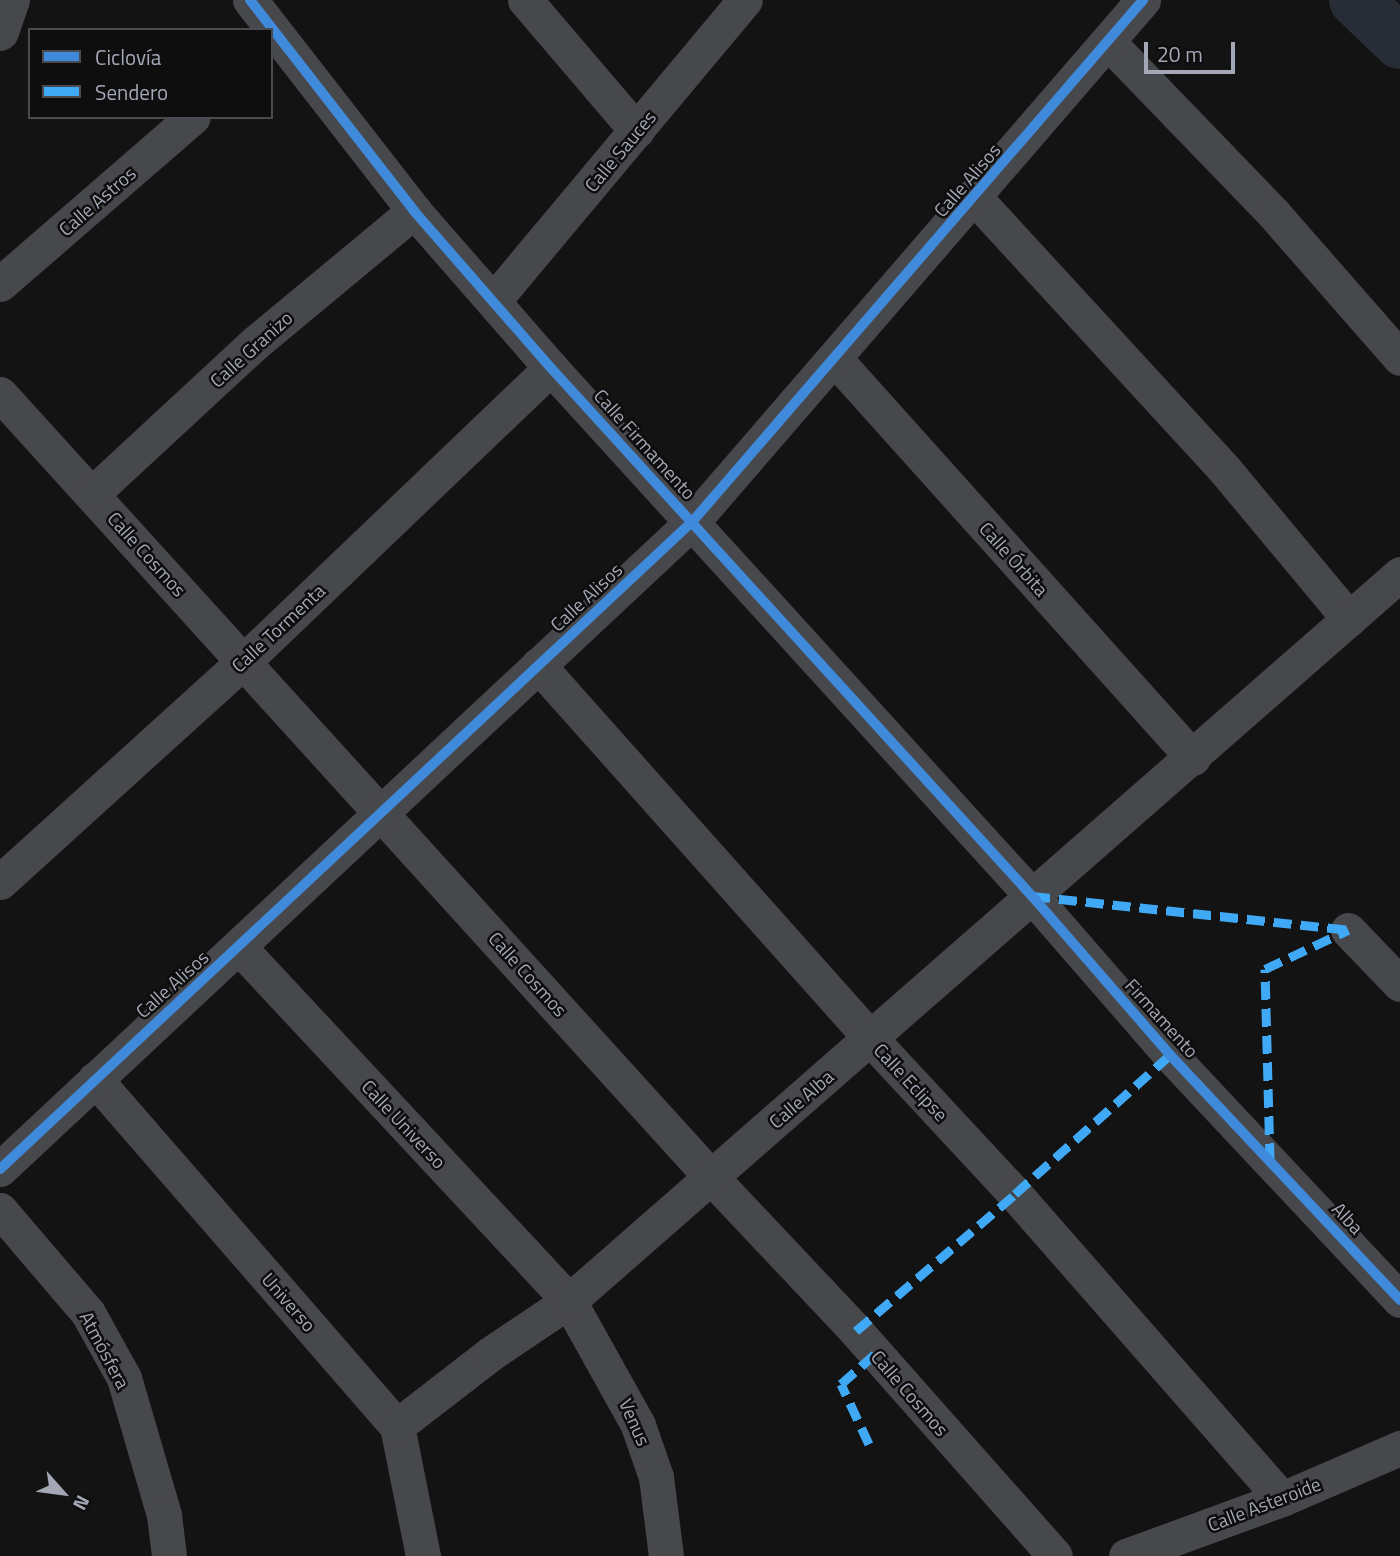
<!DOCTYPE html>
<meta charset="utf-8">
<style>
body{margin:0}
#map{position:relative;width:1400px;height:1556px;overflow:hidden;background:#131314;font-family:"Titillium Web",sans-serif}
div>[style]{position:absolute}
.river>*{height:54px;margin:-27px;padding:0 27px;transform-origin:27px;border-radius:27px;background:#272c35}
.minor>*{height:35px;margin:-17.5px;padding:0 17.5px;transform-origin:17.5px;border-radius:17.5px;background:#47484c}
.tertiary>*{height:38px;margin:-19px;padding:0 19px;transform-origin:19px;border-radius:19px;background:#47484c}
.quiet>*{height:9px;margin-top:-4.5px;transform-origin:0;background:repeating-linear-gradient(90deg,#3fa9f5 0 18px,transparent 0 27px)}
.cycleway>*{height:10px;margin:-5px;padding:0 5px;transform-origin:5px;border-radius:5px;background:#408adc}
span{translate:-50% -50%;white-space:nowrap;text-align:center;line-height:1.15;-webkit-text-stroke:5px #0e0e0f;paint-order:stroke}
.street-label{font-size:19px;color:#a4a7b5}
.legend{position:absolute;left:28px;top:28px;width:245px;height:91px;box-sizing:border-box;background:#0e0e0f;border:2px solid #4a4b51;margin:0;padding:9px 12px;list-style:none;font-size:21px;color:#a4a7b5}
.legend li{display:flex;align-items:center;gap:14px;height:35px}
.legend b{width:35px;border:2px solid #4a4b51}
.north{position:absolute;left:28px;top:1458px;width:70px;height:70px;-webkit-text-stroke:5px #0e0e0f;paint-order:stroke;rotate:118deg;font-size:19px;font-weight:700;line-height:28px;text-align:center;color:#a4a7b5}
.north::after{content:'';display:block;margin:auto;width:24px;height:32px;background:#a4a7b5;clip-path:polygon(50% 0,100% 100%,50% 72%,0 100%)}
.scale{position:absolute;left:1144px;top:42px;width:91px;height:32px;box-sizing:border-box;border:4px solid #a4a7b5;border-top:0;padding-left:9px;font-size:21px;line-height:24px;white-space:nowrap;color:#a4a7b5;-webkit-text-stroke:5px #0e0e0f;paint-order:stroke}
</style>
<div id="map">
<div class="river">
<div style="left:1356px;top:0;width:61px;rotate:43.7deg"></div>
</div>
<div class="minor">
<div style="left:250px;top:0;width:267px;rotate:52.1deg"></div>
<div style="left:414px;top:211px;width:208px;rotate:48.9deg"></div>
<div style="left:551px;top:368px;width:714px;rotate:47.67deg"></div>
<div style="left:1032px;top:896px;width:211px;rotate:49deg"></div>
<div style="left:1170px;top:1055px;width:336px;rotate:46.8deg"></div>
<div style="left:525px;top:0;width:172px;rotate:49.5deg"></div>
<div style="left:1108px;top:42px;width:239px;rotate:46deg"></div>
<div style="left:1274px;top:214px;width:191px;rotate:48.8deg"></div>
<div style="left:975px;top:198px;width:369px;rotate:47.4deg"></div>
<div style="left:1225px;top:470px;width:194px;rotate:50.2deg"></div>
<div style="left:0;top:284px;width:255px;rotate:-40.9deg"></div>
<div style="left:494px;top:300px;width:391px;rotate:-50.1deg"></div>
<div style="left:835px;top:359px;width:536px;rotate:48.1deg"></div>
<div style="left:0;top:394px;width:1059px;rotate:47.76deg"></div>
<div style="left:712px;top:1178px;width:210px;rotate:46.7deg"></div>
<div style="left:856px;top:1331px;width:300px;rotate:48.5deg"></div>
<div style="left:93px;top:493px;width:221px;rotate:-42.8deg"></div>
<div style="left:255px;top:343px;width:207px;rotate:-39.7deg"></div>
<div style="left:538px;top:665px;width:499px;rotate:48.3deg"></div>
<div style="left:870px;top:1038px;width:213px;rotate:47.1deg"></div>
<div style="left:1015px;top:1194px;width:405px;rotate:48.8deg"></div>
<div style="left:0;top:882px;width:328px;rotate:-42.2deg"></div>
<div style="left:243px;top:662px;width:426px;rotate:-43.7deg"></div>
<div style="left:1348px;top:930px;width:75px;rotate:46.1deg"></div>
<div style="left:239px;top:947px;width:484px;rotate:47deg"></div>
<div style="left:569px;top:1301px;width:142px;rotate:60.9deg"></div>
<div style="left:638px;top:1425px;width:55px;rotate:70.9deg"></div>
<div style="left:656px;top:1477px;width:80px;rotate:82.8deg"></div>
<div style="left:95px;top:1079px;width:460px;rotate:49deg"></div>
<div style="left:397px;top:1426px;width:133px;rotate:78.7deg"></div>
<div style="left:0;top:1169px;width:947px;rotate:-43.08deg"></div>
<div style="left:692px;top:522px;width:690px;rotate:-49.17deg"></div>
<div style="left:0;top:1210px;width:135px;rotate:49.5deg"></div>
<div style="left:88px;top:1313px;width:74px;rotate:61deg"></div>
<div style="left:124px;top:1378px;width:143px;rotate:73.7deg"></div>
<div style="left:164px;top:1515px;width:41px;rotate:83deg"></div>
<div style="left:397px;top:1426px;width:118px;rotate:-37.7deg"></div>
<div style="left:490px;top:1354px;width:95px;rotate:-33.9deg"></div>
<div style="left:569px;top:1301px;width:1104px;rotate:-41.18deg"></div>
<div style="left:1126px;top:1556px;width:166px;rotate:-20.1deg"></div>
<div style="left:1282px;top:1499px;width:129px;rotate:-23.4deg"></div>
</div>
<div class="tertiary">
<div style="left:0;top:32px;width:34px;rotate:-71deg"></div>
</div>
<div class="quiet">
<div style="left:1032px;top:896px;width:318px;rotate:6.1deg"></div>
<div style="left:1270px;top:1161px;width:192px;rotate:-91.5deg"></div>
<div style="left:1265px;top:969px;width:92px;rotate:-25.2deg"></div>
<div style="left:856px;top:1331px;width:210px;rotate:-40.7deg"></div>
<div style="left:1015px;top:1194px;width:208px;rotate:-41.9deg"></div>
<div style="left:869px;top:1444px;width:66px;rotate:-115deg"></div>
<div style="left:841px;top:1384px;width:45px;rotate:-41.4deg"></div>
</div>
<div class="cycleway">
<div style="left:250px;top:0;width:267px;rotate:52.1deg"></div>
<div style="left:414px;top:211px;width:208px;rotate:48.9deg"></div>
<div style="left:551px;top:368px;width:714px;rotate:47.67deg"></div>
<div style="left:1032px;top:896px;width:211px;rotate:49deg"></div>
<div style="left:1170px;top:1055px;width:336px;rotate:46.8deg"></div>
<div style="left:0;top:1169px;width:947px;rotate:-43.08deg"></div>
<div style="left:692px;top:522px;width:690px;rotate:-49.17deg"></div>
</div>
<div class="street-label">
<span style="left:620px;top:151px;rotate:-50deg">Calle Sauces</span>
<span style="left:967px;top:180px;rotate:-49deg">Calle Alisos</span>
<span style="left:97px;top:201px;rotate:-41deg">Calle Astros</span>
<span style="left:251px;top:349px;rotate:-42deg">Calle Granizo</span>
<span style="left:645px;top:444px;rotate:48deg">Calle Firmamento</span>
<span style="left:147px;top:554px;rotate:48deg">Calle Cosmos</span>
<span style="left:1014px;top:559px;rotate:48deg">Calle Órbita</span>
<span style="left:586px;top:597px;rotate:-43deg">Calle Alisos</span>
<span style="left:278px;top:628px;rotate:-43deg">Calle Tormenta</span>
<span style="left:528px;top:974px;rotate:48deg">Calle Cosmos</span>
<span style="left:172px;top:984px;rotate:-42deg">Calle Alisos</span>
<span style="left:1162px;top:1018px;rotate:48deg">Firmamento</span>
<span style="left:911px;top:1082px;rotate:47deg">Calle Eclipse</span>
<span style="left:801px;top:1099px;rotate:-41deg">Calle Alba</span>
<span style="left:404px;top:1124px;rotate:47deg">Calle Universo</span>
<span style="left:1348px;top:1218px;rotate:47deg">Alba</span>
<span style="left:289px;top:1302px;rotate:49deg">Universo</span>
<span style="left:105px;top:1350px;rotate:62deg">Atmósfera</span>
<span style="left:910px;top:1393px;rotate:49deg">Calle Cosmos</span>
<span style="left:635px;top:1422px;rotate:66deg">Venus</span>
<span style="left:1264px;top:1504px;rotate:-21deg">Calle Asteroide</span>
</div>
<ul class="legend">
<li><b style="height:9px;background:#408adc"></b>Ciclovía</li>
<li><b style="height:9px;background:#3fa9f5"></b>Sendero</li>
</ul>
<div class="north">N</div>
<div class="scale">20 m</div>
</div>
